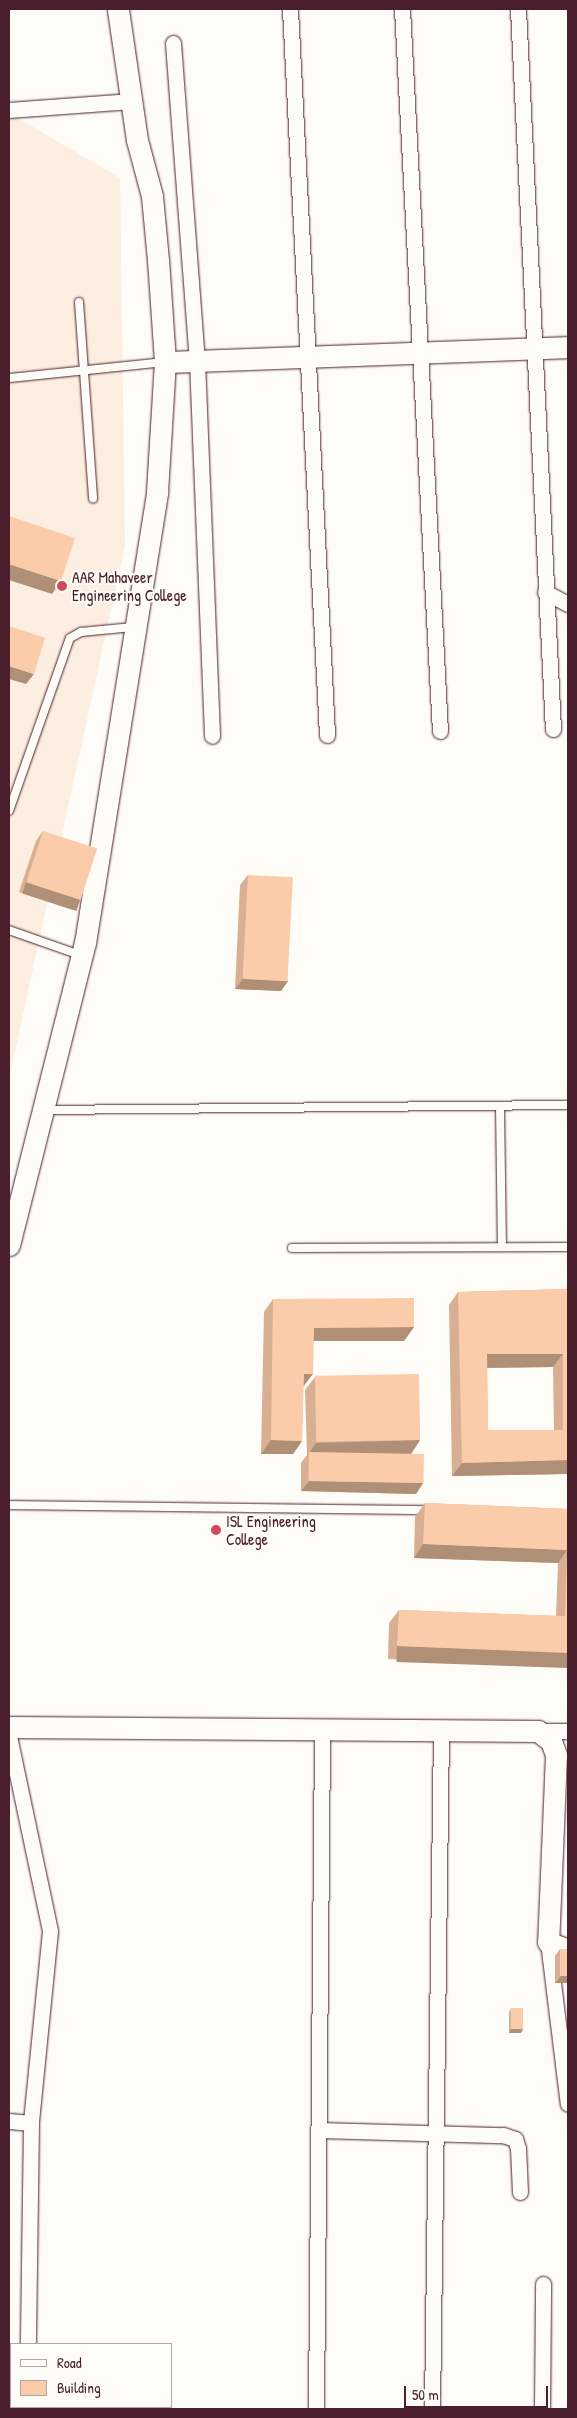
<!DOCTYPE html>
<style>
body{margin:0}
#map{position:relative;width:577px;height:2418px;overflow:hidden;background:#fdfcf7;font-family:"Patrick Hand",sans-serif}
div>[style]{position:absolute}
.built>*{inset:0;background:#fceee0}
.roads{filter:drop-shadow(0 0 1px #4a1f2b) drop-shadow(0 0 1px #4a1f2b)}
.lane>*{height:8px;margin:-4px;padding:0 4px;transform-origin:4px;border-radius:4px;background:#fdfcf7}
.street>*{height:15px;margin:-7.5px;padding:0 7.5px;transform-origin:7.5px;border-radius:7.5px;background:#fdfcf7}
.secondary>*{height:21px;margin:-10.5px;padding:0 10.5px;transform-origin:10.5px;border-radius:10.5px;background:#fdfcf7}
.wall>*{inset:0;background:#d8af92}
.shaded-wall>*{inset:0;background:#b08f77;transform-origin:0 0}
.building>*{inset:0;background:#fbccaa;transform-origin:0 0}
.dots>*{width:14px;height:14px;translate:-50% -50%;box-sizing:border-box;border:2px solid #fdfcf7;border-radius:50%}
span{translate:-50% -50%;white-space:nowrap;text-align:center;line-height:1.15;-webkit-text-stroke:4px #fdfcf7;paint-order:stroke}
.poi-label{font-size:16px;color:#4a1f2b}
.left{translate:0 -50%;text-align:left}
.frame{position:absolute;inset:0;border:10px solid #4a1f2b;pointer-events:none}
.legend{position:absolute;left:10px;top:2343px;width:162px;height:65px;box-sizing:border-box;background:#fdfcf7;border:1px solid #b5a4a5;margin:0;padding:6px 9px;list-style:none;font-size:15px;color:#4a1f2b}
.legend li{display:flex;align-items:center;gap:10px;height:25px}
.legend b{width:25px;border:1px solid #b5a4a5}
.scale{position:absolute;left:404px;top:2386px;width:144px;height:22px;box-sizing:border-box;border:2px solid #4a1f2b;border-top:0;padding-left:6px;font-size:15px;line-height:18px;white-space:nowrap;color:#4a1f2b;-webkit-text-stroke:4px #fdfcf7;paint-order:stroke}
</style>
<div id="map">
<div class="built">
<div style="clip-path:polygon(9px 113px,120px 178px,125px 545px,9px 1079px)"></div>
</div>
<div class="roads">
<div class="lane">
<div style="left:79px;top:302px;width:197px;rotate:85.9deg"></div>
<div style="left:9px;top:378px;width:155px;rotate:-5.9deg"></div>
<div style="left:9px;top:811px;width:183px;rotate:-70.6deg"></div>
<div style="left:70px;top:638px;width:13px;rotate:-29deg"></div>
<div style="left:81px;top:632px;width:52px;rotate:-5.5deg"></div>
<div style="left:9px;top:930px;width:75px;rotate:19.4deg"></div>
<div style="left:500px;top:1107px;width:138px;rotate:89.2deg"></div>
<div style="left:44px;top:1110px;width:524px;rotate:-0.55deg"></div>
<div style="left:292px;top:1248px;width:276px;rotate:-0.2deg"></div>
<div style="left:9px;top:1505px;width:420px;rotate:0.7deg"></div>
</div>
<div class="street">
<div style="left:290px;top:9px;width:727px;rotate:87.08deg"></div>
<div style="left:402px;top:9px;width:723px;rotate:86.99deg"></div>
<div style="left:518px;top:9px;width:721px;rotate:87.22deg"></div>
<div style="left:173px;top:43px;width:319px;rotate:85.7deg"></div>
<div style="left:197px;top:361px;width:375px;rotate:87.7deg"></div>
<div style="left:9px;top:110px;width:122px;rotate:-4.2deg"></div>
<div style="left:545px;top:592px;width:26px;rotate:28deg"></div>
<div style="left:538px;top:1731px;width:30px"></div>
<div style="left:9px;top:1736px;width:199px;rotate:78.1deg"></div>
<div style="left:50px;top:1931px;width:193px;rotate:95.7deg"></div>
<div style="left:31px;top:2123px;width:221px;rotate:90.8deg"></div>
<div style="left:548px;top:1942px;width:163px;rotate:83deg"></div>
<div style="left:9px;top:2121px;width:22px;rotate:5deg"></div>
<div style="left:319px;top:2130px;width:184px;rotate:1.6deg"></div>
<div style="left:503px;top:2135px;width:13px;rotate:18deg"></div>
<div style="left:515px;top:2139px;width:9px;rotate:72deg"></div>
<div style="left:518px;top:2148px;width:44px;rotate:87.4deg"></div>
<div style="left:28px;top:2407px;width:2px;rotate:90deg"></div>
<div style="left:316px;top:2409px;width:679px;rotate:-89.49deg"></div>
<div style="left:432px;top:2409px;width:679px;rotate:-89.24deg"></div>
<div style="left:542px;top:2409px;width:125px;rotate:-89.5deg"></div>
</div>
<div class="secondary">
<div style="left:165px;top:362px;width:403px;rotate:-2.1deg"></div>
<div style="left:9px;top:1245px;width:311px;rotate:-75.9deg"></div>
<div style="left:85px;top:943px;width:457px;rotate:-80.9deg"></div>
<div style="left:157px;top:492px;width:130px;rotate:-86.5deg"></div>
<div style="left:165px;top:362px;width:102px;rotate:-93.9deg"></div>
<div style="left:158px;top:260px;width:64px;rotate:-95.4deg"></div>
<div style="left:152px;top:196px;width:58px;rotate:-105deg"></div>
<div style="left:137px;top:140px;width:132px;rotate:-98.3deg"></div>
<div style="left:9px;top:1727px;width:529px;rotate:0.43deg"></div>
<div style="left:538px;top:1731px;width:16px;rotate:38deg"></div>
<div style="left:551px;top:1741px;width:15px;rotate:70deg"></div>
<div style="left:556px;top:1755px;width:187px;rotate:92.4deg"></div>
<div style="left:548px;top:1942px;width:22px;rotate:22deg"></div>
</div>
</div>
<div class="wall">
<div style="clip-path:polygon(43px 831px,80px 900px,73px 910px,19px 892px,36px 841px)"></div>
<div style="clip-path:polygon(248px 875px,288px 981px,281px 991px,235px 989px,240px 885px)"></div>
<div style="clip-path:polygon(evenodd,568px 1289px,568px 1474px,452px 1476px,449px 1305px,458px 1292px,568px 1289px,553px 1367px,554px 1430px,488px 1430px,487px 1368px,553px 1367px)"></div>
<div style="clip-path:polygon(273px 1299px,414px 1327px,404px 1341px,314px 1341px,303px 1387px,302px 1441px,293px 1454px,261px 1454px,264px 1312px)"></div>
<div style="clip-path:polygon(315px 1377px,420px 1440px,411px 1454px,398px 1454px,423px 1483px,416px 1494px,301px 1491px,301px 1463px,307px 1455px,305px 1390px)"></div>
<div style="clip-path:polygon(425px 1503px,568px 1509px,568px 1666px,388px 1659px,389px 1623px,399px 1610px,556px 1616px,558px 1563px,414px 1558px,415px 1517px)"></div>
<div style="clip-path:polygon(560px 1949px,568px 1949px,568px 1983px,555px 1983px,555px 1956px)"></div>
<div style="clip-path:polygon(511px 2009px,521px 2033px,509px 2033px,509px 2012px)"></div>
</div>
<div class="shaded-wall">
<div style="clip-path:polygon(9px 564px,61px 581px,52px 594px,9px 580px)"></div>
<div style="clip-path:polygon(9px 666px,34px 674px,26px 684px,9px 679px)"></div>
<div style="left:26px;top:882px;width:57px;height:12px;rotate:18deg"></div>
<div style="clip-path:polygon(243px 979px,288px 981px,281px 991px,235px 989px)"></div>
<div style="clip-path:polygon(414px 1327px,404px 1341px,304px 1341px,314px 1328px)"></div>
<div style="clip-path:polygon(487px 1354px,563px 1354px,553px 1367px,478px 1368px)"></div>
<div style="clip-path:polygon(304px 1374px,313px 1374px,303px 1387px)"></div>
<div style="clip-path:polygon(271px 1440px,302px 1441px,293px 1454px,261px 1454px)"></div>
<div style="clip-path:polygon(420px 1440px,411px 1454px,309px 1456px,309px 1453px,316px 1443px)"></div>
<div style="clip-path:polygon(568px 1460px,568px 1474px,452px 1476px,462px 1463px)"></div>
<div style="clip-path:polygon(309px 1481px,423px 1483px,416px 1494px,301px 1491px)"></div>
<div style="clip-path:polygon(423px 1544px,567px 1550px,558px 1563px,414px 1558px)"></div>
<div style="left:397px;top:1646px;width:171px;height:16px;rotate:2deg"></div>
<div style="clip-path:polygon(561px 1976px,568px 1976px,568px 1983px,555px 1983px)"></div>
<div style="clip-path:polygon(511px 2029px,523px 2029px,521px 2033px,509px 2033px)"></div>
</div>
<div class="building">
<div style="clip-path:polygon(9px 516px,75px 538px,61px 581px,9px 564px)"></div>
<div style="clip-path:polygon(9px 626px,45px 638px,34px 674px,9px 666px)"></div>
<div style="left:43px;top:831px;width:57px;height:54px;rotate:18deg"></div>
<div style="left:248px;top:875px;width:45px;height:104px;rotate:3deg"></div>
<div style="clip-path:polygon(evenodd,568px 1289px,568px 1460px,462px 1463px,458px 1292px,568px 1289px,487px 1354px,563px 1354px,563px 1430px,488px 1430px,487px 1354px)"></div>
<div style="clip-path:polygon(414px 1298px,414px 1327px,314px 1328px,313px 1374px,304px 1374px,302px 1441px,271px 1440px,273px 1299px)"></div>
<div style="left:419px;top:1374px;width:66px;height:104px;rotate:89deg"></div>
<div style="left:309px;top:1452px;width:115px;height:29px;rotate:1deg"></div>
<div style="clip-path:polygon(425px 1503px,568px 1509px,568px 1653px,397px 1646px,399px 1610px,565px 1616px,567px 1550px,423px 1544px)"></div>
<div style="left:560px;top:1949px;width:8px;height:27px"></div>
<div style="left:523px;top:2008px;width:21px;height:12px;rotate:90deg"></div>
</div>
<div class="dots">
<div style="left:62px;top:586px;background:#d1495b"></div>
<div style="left:216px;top:1530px;background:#d1495b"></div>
</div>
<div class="poi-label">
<span class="left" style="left:72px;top:586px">AAR Mahaveer<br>Engineering College</span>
<span class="left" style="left:226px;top:1530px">ISL Engineering<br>College</span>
</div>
<div class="frame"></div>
<ul class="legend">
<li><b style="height:6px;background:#fdfcf7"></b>Road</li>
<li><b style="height:14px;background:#fbccaa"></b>Building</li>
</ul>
<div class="scale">50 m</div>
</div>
